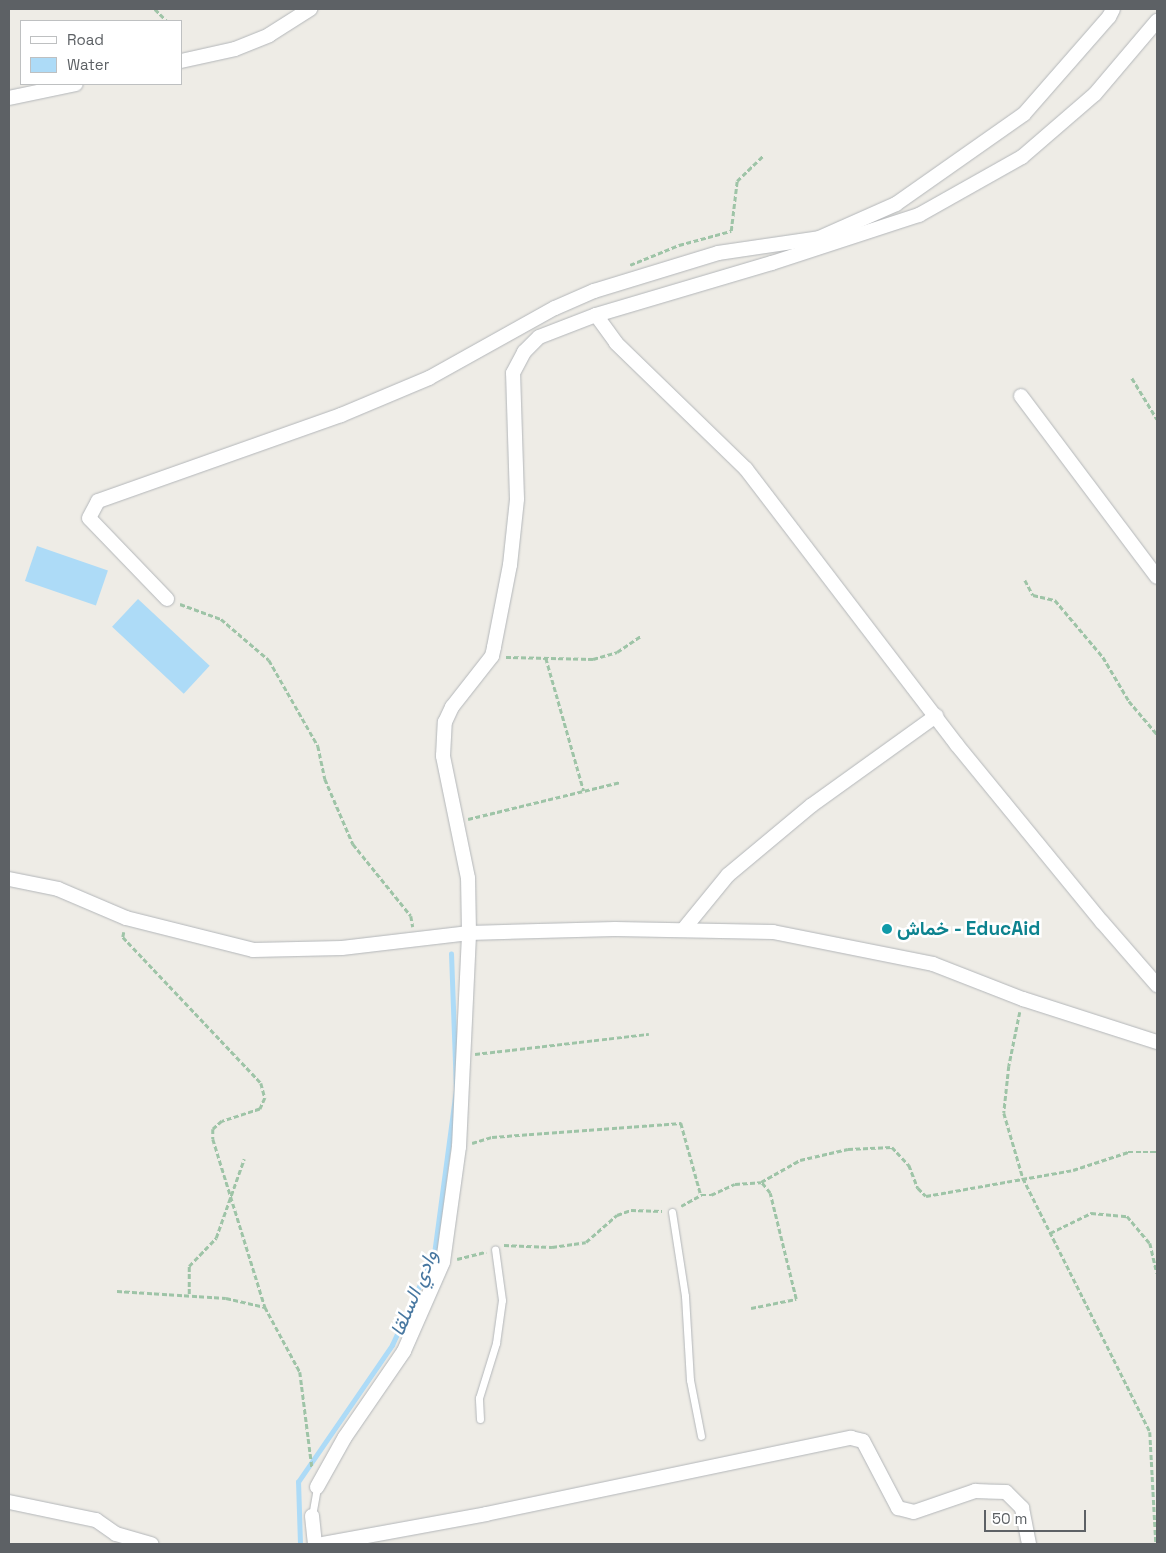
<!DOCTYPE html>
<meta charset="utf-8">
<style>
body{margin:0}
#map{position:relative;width:1166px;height:1553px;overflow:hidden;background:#eeece6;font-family:"Space Grotesk",Vazirmatn,sans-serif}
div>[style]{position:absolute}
.water>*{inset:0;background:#addbf7;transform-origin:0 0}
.stream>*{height:4.5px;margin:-2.25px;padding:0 2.25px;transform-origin:2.25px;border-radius:2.25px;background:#addbf7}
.path>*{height:2.5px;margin-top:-1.25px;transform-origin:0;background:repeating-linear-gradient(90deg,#9ec4a7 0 5px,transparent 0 7.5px)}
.roads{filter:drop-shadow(0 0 1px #b3b6b9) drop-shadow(0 0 1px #b3b6b9)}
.service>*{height:7px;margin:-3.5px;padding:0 3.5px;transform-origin:3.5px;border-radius:3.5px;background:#fff}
.minor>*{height:14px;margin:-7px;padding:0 7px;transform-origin:7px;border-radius:7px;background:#fff}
.dots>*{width:14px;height:14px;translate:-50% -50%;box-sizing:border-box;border:2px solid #fff;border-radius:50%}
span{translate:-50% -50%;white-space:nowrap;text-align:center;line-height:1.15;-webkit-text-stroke:5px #fff;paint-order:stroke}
.culture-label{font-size:19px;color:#0d838f;font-weight:700}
.left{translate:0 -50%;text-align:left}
.water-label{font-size:20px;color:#4777a0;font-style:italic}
.frame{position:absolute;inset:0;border:10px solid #5d6165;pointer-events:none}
.legend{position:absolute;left:20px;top:20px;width:162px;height:65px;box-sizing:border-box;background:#fff;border:1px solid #bec0c1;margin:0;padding:6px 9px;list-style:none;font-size:15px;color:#5d6165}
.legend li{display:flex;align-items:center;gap:10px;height:25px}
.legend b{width:25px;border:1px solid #bec0c1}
.scale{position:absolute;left:984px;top:1510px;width:102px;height:22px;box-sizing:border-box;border:2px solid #5d6165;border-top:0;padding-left:6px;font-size:15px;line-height:18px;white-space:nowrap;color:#5d6165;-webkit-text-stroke:4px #fff;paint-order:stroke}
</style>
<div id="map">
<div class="water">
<div style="left:37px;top:546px;width:75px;height:37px;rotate:19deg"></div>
<div style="left:138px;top:599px;width:98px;height:38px;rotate:43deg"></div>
</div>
<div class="stream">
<div style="left:300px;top:1544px;width:62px;rotate:-91.8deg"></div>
<div style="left:298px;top:1482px;width:166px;rotate:-55.5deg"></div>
<div style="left:392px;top:1345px;width:100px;rotate:-65.2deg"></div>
<div style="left:434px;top:1254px;width:165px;rotate:-82.4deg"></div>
<div style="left:456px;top:1090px;width:136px;rotate:-92.1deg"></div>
</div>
<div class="path">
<div style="left:155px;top:9px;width:17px;rotate:45deg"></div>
<div style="left:630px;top:265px;width:53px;rotate:-22.2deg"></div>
<div style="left:679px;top:245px;width:54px;rotate:-15.1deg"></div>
<div style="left:731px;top:231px;width:50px;rotate:-83.2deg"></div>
<div style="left:737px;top:181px;width:36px;rotate:-44deg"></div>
<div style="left:1132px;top:378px;width:48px;rotate:58.6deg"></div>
<div style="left:1025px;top:580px;width:17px;rotate:62deg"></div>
<div style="left:1033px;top:595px;width:23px;rotate:13deg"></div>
<div style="left:1055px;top:600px;width:75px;rotate:49.9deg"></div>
<div style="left:1103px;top:657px;width:51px;rotate:59.4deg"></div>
<div style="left:1129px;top:701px;width:43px;rotate:49.7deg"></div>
<div style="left:180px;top:604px;width:44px;rotate:20.1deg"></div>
<div style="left:221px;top:619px;width:63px;rotate:40.5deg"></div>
<div style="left:269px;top:660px;width:99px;rotate:60.3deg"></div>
<div style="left:318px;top:746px;width:34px;rotate:78deg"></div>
<div style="left:325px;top:779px;width:71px;rotate:66.7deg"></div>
<div style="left:353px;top:844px;width:92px;rotate:51.1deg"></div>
<div style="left:411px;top:916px;width:11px;rotate:80deg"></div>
<div style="left:506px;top:657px;width:87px;rotate:1.3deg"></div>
<div style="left:593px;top:659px;width:25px;rotate:-16deg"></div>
<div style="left:617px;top:652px;width:29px;rotate:-34deg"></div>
<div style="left:546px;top:658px;width:138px;rotate:74.1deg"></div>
<div style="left:468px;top:819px;width:157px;rotate:-13.6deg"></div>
<div style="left:124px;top:932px;width:5px;rotate:101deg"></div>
<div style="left:123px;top:937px;width:201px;rotate:46.6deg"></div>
<div style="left:261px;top:1083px;width:16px;rotate:75deg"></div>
<div style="left:265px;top:1098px;width:12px;rotate:114deg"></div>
<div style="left:260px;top:1109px;width:40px;rotate:162deg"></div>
<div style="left:222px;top:1121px;width:12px;rotate:138deg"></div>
<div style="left:213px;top:1129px;width:10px;rotate:90deg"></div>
<div style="left:213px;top:1139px;width:176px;rotate:72.8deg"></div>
<div style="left:1020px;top:1012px;width:55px;rotate:101.5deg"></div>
<div style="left:1009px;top:1066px;width:47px;rotate:96.1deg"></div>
<div style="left:1004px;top:1113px;width:68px;rotate:73.7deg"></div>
<div style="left:1023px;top:1178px;width:284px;rotate:63.4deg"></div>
<div style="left:1150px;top:1432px;width:112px;rotate:86.9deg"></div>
<div style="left:475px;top:1054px;width:175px;rotate:-6.6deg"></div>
<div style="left:472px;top:1143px;width:21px;rotate:-17deg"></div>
<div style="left:492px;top:1137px;width:190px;rotate:-4.2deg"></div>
<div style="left:681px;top:1123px;width:75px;rotate:74.5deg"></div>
<div style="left:681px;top:1206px;width:23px;rotate:-29deg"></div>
<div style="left:701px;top:1195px;width:10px"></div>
<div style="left:711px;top:1195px;width:26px;rotate:-25deg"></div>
<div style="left:735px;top:1184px;width:26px;rotate:-4deg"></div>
<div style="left:761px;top:1182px;width:45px;rotate:-29.4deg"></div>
<div style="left:800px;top:1160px;width:49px;rotate:-12.9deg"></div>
<div style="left:848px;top:1149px;width:44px;rotate:-2.6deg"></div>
<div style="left:892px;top:1147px;width:25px;rotate:47deg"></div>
<div style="left:909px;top:1165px;width:25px;rotate:69deg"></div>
<div style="left:918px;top:1188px;width:11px;rotate:45deg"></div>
<div style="left:926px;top:1196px;width:149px;rotate:-10deg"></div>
<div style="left:1073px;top:1170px;width:58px;rotate:-18.1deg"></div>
<div style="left:1128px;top:1152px;width:29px"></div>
<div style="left:1050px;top:1233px;width:46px;rotate:-26deg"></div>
<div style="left:1091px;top:1213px;width:36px;rotate:5deg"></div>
<div style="left:1127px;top:1216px;width:35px;rotate:50deg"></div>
<div style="left:1150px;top:1243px;width:31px;rotate:77deg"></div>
<div style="left:504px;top:1245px;width:48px;rotate:2.4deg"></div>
<div style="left:552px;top:1247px;width:34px;rotate:-8deg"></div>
<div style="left:586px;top:1242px;width:41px;rotate:-41.1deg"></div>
<div style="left:617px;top:1215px;width:15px;rotate:-20deg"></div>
<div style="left:631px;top:1210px;width:31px;rotate:2deg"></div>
<div style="left:457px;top:1259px;width:30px;rotate:-14deg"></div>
<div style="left:117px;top:1291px;width:109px;rotate:3.7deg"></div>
<div style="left:226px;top:1298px;width:40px;rotate:13deg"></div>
<div style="left:265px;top:1307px;width:74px;rotate:61.7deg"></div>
<div style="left:300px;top:1372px;width:96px;rotate:82.8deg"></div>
<div style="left:189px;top:1294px;width:28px;rotate:-90deg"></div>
<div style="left:189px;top:1266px;width:39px;rotate:-46deg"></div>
<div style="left:216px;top:1238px;width:84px;rotate:-70.5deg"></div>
<div style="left:751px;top:1308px;width:46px;rotate:-11.3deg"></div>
<div style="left:796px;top:1299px;width:109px;rotate:-103.8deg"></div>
<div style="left:770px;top:1193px;width:14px;rotate:-129deg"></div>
</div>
<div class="roads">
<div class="service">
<div style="left:672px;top:1212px;width:85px;rotate:81.2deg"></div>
<div style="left:685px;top:1296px;width:84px;rotate:86.6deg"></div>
<div style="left:690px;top:1380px;width:57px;rotate:78.9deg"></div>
<div style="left:480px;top:1419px;width:21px;rotate:-93deg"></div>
<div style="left:479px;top:1398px;width:58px;rotate:-72.8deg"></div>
<div style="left:496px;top:1343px;width:43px;rotate:-82.1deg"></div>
<div style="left:502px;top:1300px;width:51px;rotate:-97.8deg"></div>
<div style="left:312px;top:1516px;width:29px;rotate:-80deg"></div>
</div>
<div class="minor">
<div style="left:181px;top:61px;width:55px;rotate:-12.5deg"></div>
<div style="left:235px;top:49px;width:37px;rotate:-22deg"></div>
<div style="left:269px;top:35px;width:49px;rotate:-32.4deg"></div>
<div style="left:9px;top:98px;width:68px;rotate:-11.8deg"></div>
<div style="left:596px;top:315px;width:34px;rotate:54deg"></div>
<div style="left:616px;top:343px;width:181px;rotate:44.1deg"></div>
<div style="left:746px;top:469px;width:347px;rotate:52.6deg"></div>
<div style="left:957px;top:745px;width:229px;rotate:50.7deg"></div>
<div style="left:1102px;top:922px;width:84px;rotate:48.9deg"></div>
<div style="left:1021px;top:396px;width:226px;rotate:53.1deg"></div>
<div style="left:167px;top:599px;width:112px;rotate:-133.9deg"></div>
<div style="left:89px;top:518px;width:19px;rotate:-62deg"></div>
<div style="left:98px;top:501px;width:258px;rotate:-19.5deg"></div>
<div style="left:341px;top:415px;width:95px;rotate:-22.8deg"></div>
<div style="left:429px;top:378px;width:144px;rotate:-29.1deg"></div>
<div style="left:555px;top:308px;width:43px;rotate:-23.6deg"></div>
<div style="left:594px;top:291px;width:130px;rotate:-17deg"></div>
<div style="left:718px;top:253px;width:102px;rotate:-8.4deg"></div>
<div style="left:819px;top:238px;width:84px;rotate:-23.8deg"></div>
<div style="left:896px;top:204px;width:156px;rotate:-35.1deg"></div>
<div style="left:1024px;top:114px;width:129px;rotate:-48.8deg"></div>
<div style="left:1109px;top:17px;width:9px;rotate:-63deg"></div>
<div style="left:9px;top:879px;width:50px;rotate:11.5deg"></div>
<div style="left:58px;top:889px;width:74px;rotate:23.1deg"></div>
<div style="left:126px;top:918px;width:131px;rotate:14.1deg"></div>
<div style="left:253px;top:950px;width:89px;rotate:-1.3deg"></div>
<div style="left:342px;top:948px;width:128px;rotate:-6.7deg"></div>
<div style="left:469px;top:933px;width:146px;rotate:-1.6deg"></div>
<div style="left:615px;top:929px;width:158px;rotate:1.1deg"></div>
<div style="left:773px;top:932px;width:163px;rotate:11.3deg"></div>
<div style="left:933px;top:964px;width:97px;rotate:21.3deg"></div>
<div style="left:1023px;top:999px;width:141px;rotate:17.8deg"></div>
<div style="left:683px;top:930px;width:71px;rotate:-50.7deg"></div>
<div style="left:728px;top:875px;width:109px;rotate:-39.8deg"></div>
<div style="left:812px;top:805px;width:153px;rotate:-35.7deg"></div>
<div style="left:317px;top:1487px;width:57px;rotate:-60.8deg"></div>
<div style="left:345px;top:1437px;width:104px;rotate:-55.5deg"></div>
<div style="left:404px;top:1351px;width:97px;rotate:-66.3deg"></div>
<div style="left:443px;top:1262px;width:116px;rotate:-82.1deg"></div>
<div style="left:459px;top:1147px;width:214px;rotate:-87.3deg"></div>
<div style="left:469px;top:933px;width:55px;rotate:-91deg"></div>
<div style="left:468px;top:878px;width:125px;rotate:-101.6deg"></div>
<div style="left:443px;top:756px;width:34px;rotate:-87deg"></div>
<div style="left:445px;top:722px;width:17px;rotate:-65deg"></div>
<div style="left:452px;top:707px;width:65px;rotate:-51.9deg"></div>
<div style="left:492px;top:656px;width:9px;rotate:-77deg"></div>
<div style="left:494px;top:647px;width:84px;rotate:-79deg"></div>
<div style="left:510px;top:565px;width:66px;rotate:-83.9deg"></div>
<div style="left:517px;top:499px;width:126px;rotate:-91.8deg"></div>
<div style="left:513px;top:373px;width:24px;rotate:-62deg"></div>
<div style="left:524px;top:352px;width:21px;rotate:-45deg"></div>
<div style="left:539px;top:337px;width:61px;rotate:-21.1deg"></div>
<div style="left:596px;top:315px;width:184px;rotate:-16.5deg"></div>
<div style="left:772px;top:263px;width:155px;rotate:-18.1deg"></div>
<div style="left:919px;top:215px;width:118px;rotate:-29.4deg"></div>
<div style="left:1022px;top:157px;width:96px;rotate:-40.8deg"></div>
<div style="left:1095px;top:94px;width:96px;rotate:-49.7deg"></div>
<div style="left:9px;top:1502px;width:89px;rotate:11.7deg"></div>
<div style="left:96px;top:1520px;width:24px;rotate:35deg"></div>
<div style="left:116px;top:1534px;width:37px;rotate:16deg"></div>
<div style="left:312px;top:1516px;width:28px;rotate:84deg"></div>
<div style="left:323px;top:1544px;width:166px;rotate:-10.4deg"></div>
<div style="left:486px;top:1514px;width:373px;rotate:-11.8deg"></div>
<div style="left:851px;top:1438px;width:12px;rotate:14deg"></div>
<div style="left:863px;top:1441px;width:76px;rotate:62.4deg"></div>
<div style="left:898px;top:1508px;width:16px;rotate:14deg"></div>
<div style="left:914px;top:1512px;width:65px;rotate:-19deg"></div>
<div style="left:975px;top:1491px;width:31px;rotate:2deg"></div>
<div style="left:1006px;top:1492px;width:23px;rotate:45deg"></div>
<div style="left:1022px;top:1508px;width:37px;rotate:79deg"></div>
</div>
</div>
<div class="dots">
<div style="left:887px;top:929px;background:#0f9aa8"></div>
</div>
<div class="culture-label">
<span class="left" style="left:897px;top:929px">خماش - EducAid</span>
</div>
<div class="water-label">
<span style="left:414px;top:1293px;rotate:-67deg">وادي السلقا</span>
</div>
<div class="frame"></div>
<ul class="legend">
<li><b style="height:6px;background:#fff"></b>Road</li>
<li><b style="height:14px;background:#addbf7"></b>Water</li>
</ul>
<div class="scale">50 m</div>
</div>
